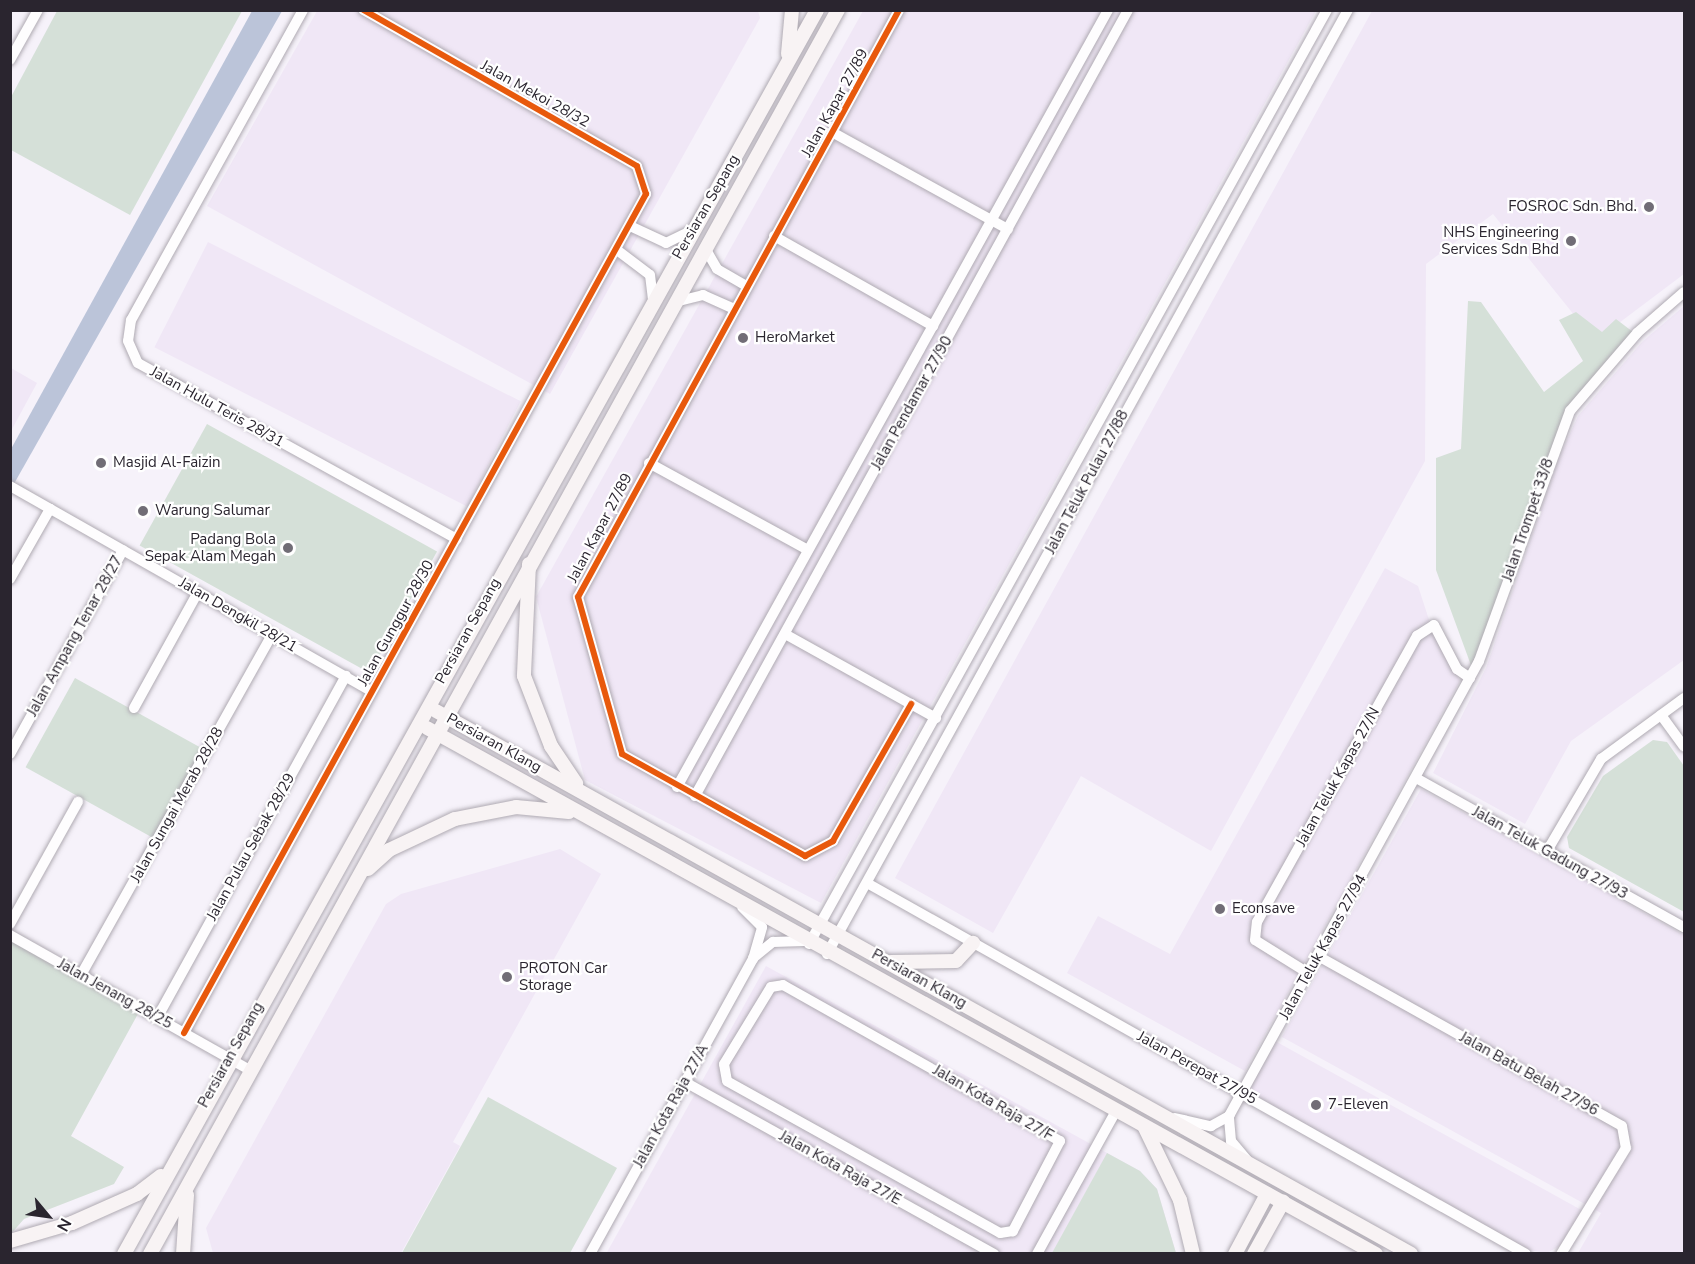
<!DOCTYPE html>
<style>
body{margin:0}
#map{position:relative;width:1695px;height:1264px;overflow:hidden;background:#f6f2fa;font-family:"Nunito Sans",sans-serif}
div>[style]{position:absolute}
.built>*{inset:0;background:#f0e7f6;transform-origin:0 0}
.green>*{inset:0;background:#d5e0d8;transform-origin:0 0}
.water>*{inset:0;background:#bbc4d9}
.roads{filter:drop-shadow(0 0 2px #afaab2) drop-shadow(0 0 2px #afaab2)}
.minor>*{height:10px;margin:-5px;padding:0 5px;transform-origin:5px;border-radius:5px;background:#fefdfe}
.major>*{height:14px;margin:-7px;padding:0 7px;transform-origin:7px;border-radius:7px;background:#f8f3f4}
.cycleway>*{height:6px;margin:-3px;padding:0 3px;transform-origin:3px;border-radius:3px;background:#e8590c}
.dots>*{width:16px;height:16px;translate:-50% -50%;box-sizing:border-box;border:3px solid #fff;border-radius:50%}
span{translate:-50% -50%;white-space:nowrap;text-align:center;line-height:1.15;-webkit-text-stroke:4.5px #fff;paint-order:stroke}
.street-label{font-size:15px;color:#2a252f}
.poi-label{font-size:15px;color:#2a252f}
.right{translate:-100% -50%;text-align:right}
.left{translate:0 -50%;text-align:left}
.frame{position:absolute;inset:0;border:12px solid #2a252f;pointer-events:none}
.north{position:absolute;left:18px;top:1186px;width:60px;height:60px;-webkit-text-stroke:4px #fff;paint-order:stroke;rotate:119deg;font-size:16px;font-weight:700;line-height:24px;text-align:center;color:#2a252f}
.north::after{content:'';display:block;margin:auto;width:21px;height:27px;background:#2a252f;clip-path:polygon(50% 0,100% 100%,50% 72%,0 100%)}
</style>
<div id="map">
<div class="built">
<div style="clip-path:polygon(317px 11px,758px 11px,760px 18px,550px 394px,207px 206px)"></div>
<div style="clip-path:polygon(863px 11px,1316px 11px,821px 903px,585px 780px,536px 597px)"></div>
<div style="clip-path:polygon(1372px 11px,1684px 11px,1684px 274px,1595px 341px,1493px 214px,1426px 264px,1425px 461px,1211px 851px,1081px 776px,993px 933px,895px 878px)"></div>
<div style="left:208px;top:242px;width:351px;height:118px;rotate:27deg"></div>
<div style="clip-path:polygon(1684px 306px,1684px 660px,1571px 741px,1525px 824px,1433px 773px,1486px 668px,1560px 455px,1578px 416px,1642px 342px)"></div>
<div style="clip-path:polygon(11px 368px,37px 383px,11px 431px)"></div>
<div style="clip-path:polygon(1385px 568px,1418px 586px,1433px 632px,1460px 681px,1245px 1071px,1067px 973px,1098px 916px,1170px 954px)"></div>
<div style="clip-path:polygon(1421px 789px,1684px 935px,1684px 1253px,1578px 1253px,1601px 1213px,1282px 1037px)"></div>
<div style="clip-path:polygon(560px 849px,601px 874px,453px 1142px,460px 1146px,401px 1253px,213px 1253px,206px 1228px,386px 904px,401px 894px)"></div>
<div style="clip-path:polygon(766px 966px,1140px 1171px,1157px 1189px,1176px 1253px,606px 1254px)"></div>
<div style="clip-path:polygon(1275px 1041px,1585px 1212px,1568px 1241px,1547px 1253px,1528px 1250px,1247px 1091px)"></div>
</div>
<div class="green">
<div style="clip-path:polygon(57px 11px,242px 11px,130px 215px,11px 150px,11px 97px)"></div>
<div style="clip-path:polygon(1468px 301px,1481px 302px,1544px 392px,1583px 361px,1559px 320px,1576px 312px,1602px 332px,1616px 319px,1633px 332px,1566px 410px,1472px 668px,1436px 570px,1436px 458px,1461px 449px)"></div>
<div style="left:207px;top:424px;width:263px;height:139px;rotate:29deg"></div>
<div style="left:75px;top:678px;width:146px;height:102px;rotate:29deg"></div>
<div style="clip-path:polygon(1653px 740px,1667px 742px,1684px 766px,1684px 912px,1569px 848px,1567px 837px,1603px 776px)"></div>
<div style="clip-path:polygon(10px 940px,139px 1012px,71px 1136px,124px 1167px,114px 1184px,24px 1219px,10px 1235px)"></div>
<div style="clip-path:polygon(488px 1097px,617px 1168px,570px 1253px,402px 1253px)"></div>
<div style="clip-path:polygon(1107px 1153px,1140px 1171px,1157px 1189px,1176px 1253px,1052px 1253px)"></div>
</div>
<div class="water">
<div style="clip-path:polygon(252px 11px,282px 11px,11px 489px,11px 449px)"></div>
</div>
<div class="roads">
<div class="minor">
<div style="left:303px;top:10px;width:355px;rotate:119deg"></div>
<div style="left:131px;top:320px;width:21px;rotate:98deg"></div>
<div style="left:128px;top:341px;width:24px;rotate:66deg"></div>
<div style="left:138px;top:363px;width:364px;rotate:28.9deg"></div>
<div style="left:899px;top:10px;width:669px;rotate:118.67deg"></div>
<div style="left:578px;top:597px;width:163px;rotate:74.3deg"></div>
<div style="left:622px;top:754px;width:210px;rotate:29.1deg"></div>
<div style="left:805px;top:856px;width:32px;rotate:-28deg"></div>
<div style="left:833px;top:841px;width:158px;rotate:-60.3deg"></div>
<div style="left:10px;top:60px;width:57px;rotate:-60.8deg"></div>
<div style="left:832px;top:132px;width:201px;rotate:28.9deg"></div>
<div style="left:630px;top:226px;width:40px;rotate:25deg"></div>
<div style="left:666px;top:243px;width:28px;rotate:-26deg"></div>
<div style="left:774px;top:236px;width:183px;rotate:29.5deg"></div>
<div style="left:705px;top:248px;width:24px;rotate:60deg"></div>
<div style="left:717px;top:269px;width:34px;rotate:30deg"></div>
<div style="left:617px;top:250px;width:41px;rotate:37.1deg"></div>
<div style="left:650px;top:275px;width:26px;rotate:83deg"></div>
<div style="left:675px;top:302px;width:29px;rotate:-14deg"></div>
<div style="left:703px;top:295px;width:34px;rotate:24deg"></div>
<div style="left:649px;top:463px;width:181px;rotate:28.7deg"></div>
<div style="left:10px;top:486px;width:415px;rotate:29.6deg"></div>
<div style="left:10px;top:579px;width:81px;rotate:-60.3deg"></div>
<div style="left:785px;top:634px;width:173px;rotate:29.1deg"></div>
<div style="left:134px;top:708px;width:132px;rotate:-61.1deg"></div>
<div style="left:1661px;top:715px;width:39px;rotate:54deg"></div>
<div style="left:10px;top:754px;width:233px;rotate:-61deg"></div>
<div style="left:1416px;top:778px;width:307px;rotate:29.1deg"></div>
<div style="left:677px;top:787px;width:889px;rotate:-60.98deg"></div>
<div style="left:695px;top:796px;width:897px;rotate:-61.15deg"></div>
<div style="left:1547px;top:851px;width:107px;rotate:-59.6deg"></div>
<div style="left:1601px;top:759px;width:103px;rotate:-36.3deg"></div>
<div style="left:867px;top:883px;width:756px;rotate:29.38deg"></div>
<div style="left:10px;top:924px;width:140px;rotate:-60.9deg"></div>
<div style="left:10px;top:935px;width:277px;rotate:29.4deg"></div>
<div style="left:809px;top:944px;width:1068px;rotate:-60.99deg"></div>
<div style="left:827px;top:954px;width:1078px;rotate:-61.11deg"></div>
<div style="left:1318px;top:956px;width:348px;rotate:29.2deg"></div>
<div style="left:1622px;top:1126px;width:22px;rotate:80deg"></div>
<div style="left:1626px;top:1148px;width:124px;rotate:121.5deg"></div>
<div style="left:753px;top:958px;width:26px;rotate:-39deg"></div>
<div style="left:773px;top:942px;width:31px;rotate:-2deg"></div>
<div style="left:1308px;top:973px;width:62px;rotate:-148.1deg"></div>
<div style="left:1255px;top:940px;width:18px;rotate:-84deg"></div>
<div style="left:1257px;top:922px;width:328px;rotate:-60.8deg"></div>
<div style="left:1417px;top:636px;width:20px;rotate:-33deg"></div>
<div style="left:1434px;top:625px;width:50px;rotate:62.4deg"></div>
<div style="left:1457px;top:669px;width:16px;rotate:35deg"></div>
<div style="left:81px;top:975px;width:390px;rotate:-60.7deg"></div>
<div style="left:783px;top:985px;width:318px;rotate:29.4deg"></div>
<div style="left:1060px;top:1141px;width:102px;rotate:117.6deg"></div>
<div style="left:1013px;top:1231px;width:13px;rotate:171deg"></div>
<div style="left:1000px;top:1233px;width:312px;rotate:-150.9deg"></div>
<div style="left:727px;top:1081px;width:17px;rotate:-100deg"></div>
<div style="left:724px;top:1064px;width:90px;rotate:-58.6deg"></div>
<div style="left:771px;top:987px;width:12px;rotate:-9deg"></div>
<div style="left:157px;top:1018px;width:391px;rotate:-61.1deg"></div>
<div style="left:184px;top:1033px;width:958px;rotate:-61.16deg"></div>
<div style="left:646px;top:194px;width:29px;rotate:-108deg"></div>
<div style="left:637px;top:166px;width:315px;rotate:-150.3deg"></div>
<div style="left:685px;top:1082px;width:354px;rotate:29.1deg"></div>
<div style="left:1175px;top:1118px;width:37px;rotate:13deg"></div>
<div style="left:1211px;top:1126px;width:21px;rotate:-29deg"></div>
<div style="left:1247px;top:1160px;width:25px;rotate:-130deg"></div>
<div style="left:1231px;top:1141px;width:25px;rotate:-95deg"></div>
<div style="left:1229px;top:1116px;width:519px;rotate:-61.21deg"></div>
<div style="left:1479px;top:661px;width:266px;rotate:-70deg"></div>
<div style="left:1570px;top:411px;width:103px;rotate:-49.3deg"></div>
<div style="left:1637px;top:333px;width:62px;rotate:-41.1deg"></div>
<div style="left:590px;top:1254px;width:337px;rotate:-61.1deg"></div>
<div style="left:753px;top:959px;width:33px;rotate:-74deg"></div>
<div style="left:762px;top:927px;width:28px;rotate:-135deg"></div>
<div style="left:1037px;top:1254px;width:163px;rotate:-61.1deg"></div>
</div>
<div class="major">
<div style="left:788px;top:54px;width:44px;rotate:-84.8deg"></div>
<div style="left:529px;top:564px;width:112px;rotate:92.6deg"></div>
<div style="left:524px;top:676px;width:75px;rotate:68.9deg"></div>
<div style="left:551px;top:746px;width:45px;rotate:56deg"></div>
<div style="left:436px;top:711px;width:1116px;rotate:29.11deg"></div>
<div style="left:427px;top:728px;width:1085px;rotate:29deg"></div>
<div style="left:368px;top:869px;width:28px;rotate:-42deg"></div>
<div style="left:389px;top:850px;width:73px;rotate:-25.2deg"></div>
<div style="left:455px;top:819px;width:62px;rotate:-11.1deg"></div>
<div style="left:516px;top:807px;width:53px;rotate:5.4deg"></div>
<div style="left:891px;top:962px;width:65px;rotate:-0.9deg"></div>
<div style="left:956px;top:961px;width:25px;rotate:-47deg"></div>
<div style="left:1145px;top:1128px;width:80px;rotate:64.1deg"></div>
<div style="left:1180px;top:1200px;width:56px;rotate:76.5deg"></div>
<div style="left:10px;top:1241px;width:65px;rotate:-16.2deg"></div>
<div style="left:72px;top:1223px;width:71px;rotate:-24deg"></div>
<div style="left:137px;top:1194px;width:30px;rotate:-37deg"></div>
<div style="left:124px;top:1254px;width:1424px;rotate:-60.88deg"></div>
<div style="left:150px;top:1254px;width:1422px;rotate:-61.06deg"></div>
<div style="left:183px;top:1254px;width:59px;rotate:-86.1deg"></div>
<div style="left:1235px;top:1254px;width:68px;rotate:-61.9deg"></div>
<div style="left:1254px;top:1254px;width:60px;rotate:-60.9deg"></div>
</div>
</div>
<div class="cycleway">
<div style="left:899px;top:10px;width:669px;rotate:118.67deg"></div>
<div style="left:578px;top:597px;width:163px;rotate:74.3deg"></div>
<div style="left:622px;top:754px;width:210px;rotate:29.1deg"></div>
<div style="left:805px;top:856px;width:32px;rotate:-28deg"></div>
<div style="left:833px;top:841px;width:158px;rotate:-60.3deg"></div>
<div style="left:184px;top:1033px;width:958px;rotate:-61.16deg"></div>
<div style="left:646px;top:194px;width:29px;rotate:-108deg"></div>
<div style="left:637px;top:166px;width:315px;rotate:-150.3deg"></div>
</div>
<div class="dots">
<div style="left:1649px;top:207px;background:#716d76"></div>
<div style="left:1571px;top:241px;background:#716d76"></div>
<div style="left:743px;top:338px;background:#716d76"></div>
<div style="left:101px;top:463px;background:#716d76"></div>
<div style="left:143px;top:511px;background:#716d76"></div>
<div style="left:288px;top:548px;background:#716d76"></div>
<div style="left:1220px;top:909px;background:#716d76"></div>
<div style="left:507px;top:977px;background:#716d76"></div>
<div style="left:1316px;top:1105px;background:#716d76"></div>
</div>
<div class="street-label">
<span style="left:535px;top:94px;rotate:29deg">Jalan Mekoi 28/32</span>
<span style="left:835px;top:103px;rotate:-61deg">Jalan Kapar 27/89</span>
<span style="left:706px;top:207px;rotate:-60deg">Persiaran Sepang</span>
<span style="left:912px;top:403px;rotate:-61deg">Jalan Pendamar 27/90</span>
<span style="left:217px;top:407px;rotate:29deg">Jalan Hulu Teris 28/31</span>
<span style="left:1087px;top:482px;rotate:-62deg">Jalan Teluk Pulau 27/88</span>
<span style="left:1528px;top:520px;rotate:-71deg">Jalan Trompet 33/8</span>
<span style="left:600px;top:528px;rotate:-62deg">Jalan Kapar 27/89</span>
<span style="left:238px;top:615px;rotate:30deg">Jalan Dengkil 28/21</span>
<span style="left:396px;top:623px;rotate:-61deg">Jalan Gunggur 28/30</span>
<span style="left:468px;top:631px;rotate:-61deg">Persiaran Sepang</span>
<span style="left:75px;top:636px;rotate:-61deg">Jalan Ampang Tenar 28/27</span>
<span style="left:494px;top:743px;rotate:29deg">Persiaran Klang</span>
<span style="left:1338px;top:777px;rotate:-61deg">Jalan Teluk Kapas 27/N</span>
<span style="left:177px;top:805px;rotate:-61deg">Jalan Sungai Merab 28/28</span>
<span style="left:251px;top:847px;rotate:-61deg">Jalan Pulau Sebak 28/29</span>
<span style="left:1550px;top:853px;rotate:29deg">Jalan Teluk Gadung 27/93</span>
<span style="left:1323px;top:947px;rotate:-61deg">Jalan Teluk Kapas 27/94</span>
<span style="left:919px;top:979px;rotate:29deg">Persiaran Klang</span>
<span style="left:115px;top:994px;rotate:29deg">Jalan Jenang 28/25</span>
<span style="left:231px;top:1055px;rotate:-61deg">Persiaran Sepang</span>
<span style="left:1197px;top:1068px;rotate:29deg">Jalan Perepat 27/95</span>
<span style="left:1529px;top:1074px;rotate:29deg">Jalan Batu Belah 27/96</span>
<span style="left:993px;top:1103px;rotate:30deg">Jalan Kota Raja 27/F</span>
<span style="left:671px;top:1106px;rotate:-61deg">Jalan Kota Raja 27/A</span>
<span style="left:840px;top:1168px;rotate:29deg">Jalan Kota Raja 27/E</span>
</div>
<div class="poi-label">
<span class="right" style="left:1637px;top:207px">FOSROC Sdn. Bhd.</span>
<span class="right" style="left:1559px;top:241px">NHS Engineering<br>Services Sdn Bhd</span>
<span class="left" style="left:755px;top:338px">HeroMarket</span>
<span class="left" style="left:113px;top:463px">Masjid Al-Faizin</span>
<span class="left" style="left:155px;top:511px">Warung Salumar</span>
<span class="right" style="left:276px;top:548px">Padang Bola<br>Sepak Alam Megah</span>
<span class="left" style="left:1232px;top:909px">Econsave</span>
<span class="left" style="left:519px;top:977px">PROTON Car<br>Storage</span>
<span class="left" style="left:1328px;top:1105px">7-Eleven</span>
</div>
<div class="frame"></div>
<div class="north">N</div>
</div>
